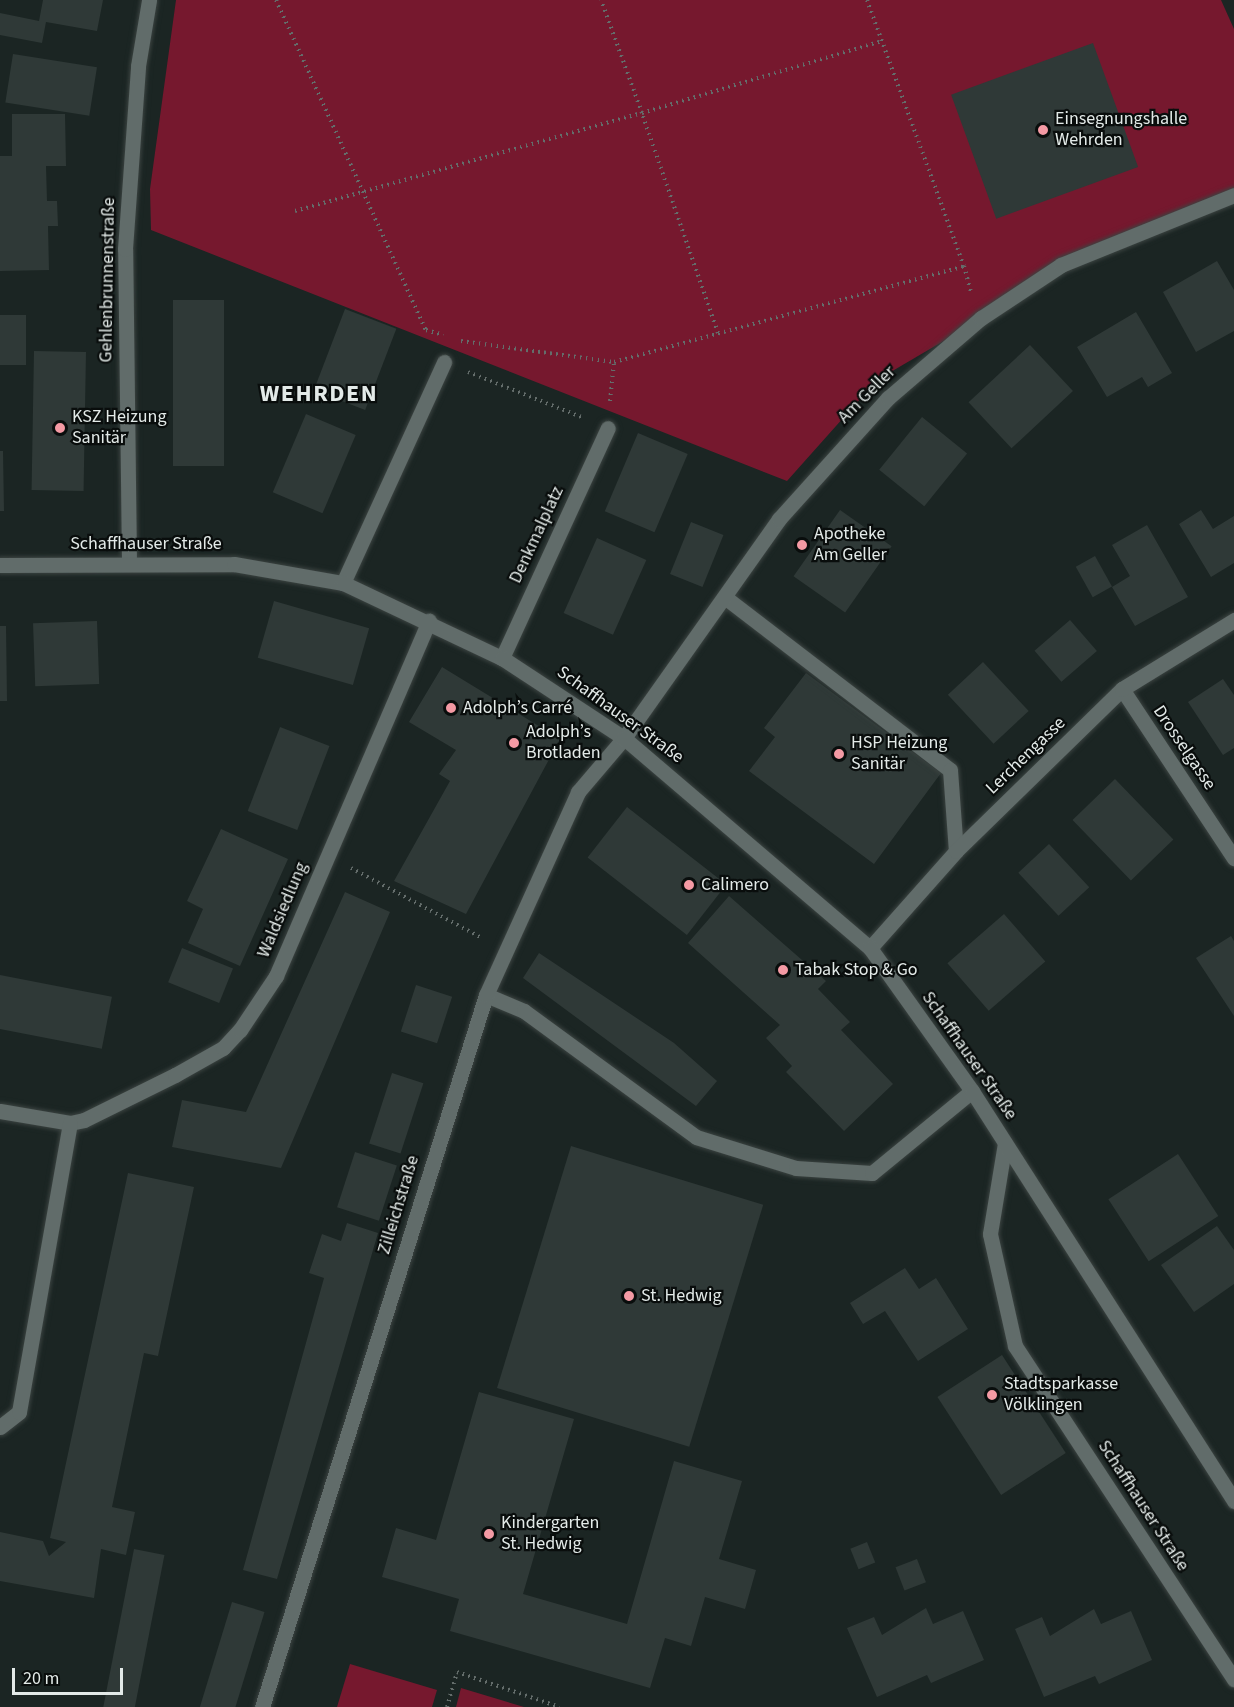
<!DOCTYPE html>
<meta charset="utf-8">
<style>
body{margin:0}
#map{position:relative;width:1234px;height:1707px;overflow:hidden;background:#1b2523;font-family:"Source Sans 3",sans-serif}
div>[style]{position:absolute}
.green>*{inset:0;background:#76182e}
.building>*{inset:0;background:#2f3937;transform-origin:0 0}
.path>*{height:4px;margin-top:-2px;transform-origin:0;background:repeating-linear-gradient(90deg,#646d6b 0 1.5px,transparent 0 6px)}
.roads{filter:drop-shadow(0 0 2px #3b4341) drop-shadow(0 0 2px #3b4341)}
.service>*{height:15px;margin:-7.5px;padding:0 7.5px;transform-origin:7.5px;border-radius:7.5px;background:#616c6a}
.minor>*{height:15px;margin:-7.5px;padding:0 7.5px;transform-origin:7.5px;border-radius:7.5px;background:#616c6a}
.tertiary>*{height:15px;margin:-7.5px;padding:0 7.5px;transform-origin:7.5px;border-radius:7.5px;background:#616c6a}
.dots>*{width:16px;height:16px;translate:-50% -50%;box-sizing:border-box;border:3px solid #090d0c;border-radius:50%}
span{translate:-50% -50%;white-space:nowrap;text-align:center;line-height:1.15;-webkit-text-stroke:4.5px #090d0c;paint-order:stroke}
.poi-label{font-size:18px;color:#e3eae8}
.left{translate:0 -50%;text-align:left}
.street-label{font-size:18px;color:#e3eae8}
.district-label{font-size:24px;color:#e3eae8;font-weight:700;letter-spacing:1.5px}
.scale{position:absolute;left:12px;top:1668px;width:111px;height:27px;box-sizing:border-box;border:3px solid #e3eae8;border-top:0;padding-left:8px;font-size:18px;line-height:21px;white-space:nowrap;color:#e3eae8;-webkit-text-stroke:4px #090d0c;paint-order:stroke}
</style>
<div id="map">
<div class="green">
<div style="clip-path:polygon(176px 0,1221px 0,1234px 29px,1234px 191px,1135px 229px,877px 380px,787px 481px,151px 230px,150px 189px)"></div>
<div style="clip-path:polygon(350px 1664px,437px 1690px,432px 1707px,337px 1707px)"></div>
<div style="clip-path:polygon(461px 1688px,524px 1707px,456px 1707px)"></div>
</div>
<div class="building">
<div style="clip-path:polygon(43px 0,103px 0,97px 31px,46px 22px,42px 43px,0 35px,0 13px,39px 21px)"></div>
<div style="left:1093px;top:43px;width:132px;height:151px;rotate:70deg"></div>
<div style="left:13px;top:54px;width:85px;height:49px;rotate:9deg"></div>
<div style="clip-path:polygon(12px 114px,65px 114px,66px 166px,46px 166px,47px 201px,57px 201px,58px 226px,48px 226px,49px 270px,0 271px,0 156px,12px 156px)"></div>
<div style="clip-path:polygon(1217px 261px,1234px 290px,1234px 331px,1196px 352px,1163px 292px)"></div>
<div style="left:173px;top:300px;width:51px;height:166px"></div>
<div style="left:345px;top:309px;width:55px;height:87px;rotate:21deg"></div>
<div style="clip-path:polygon(1136px 312px,1172px 373px,1148px 387px,1142px 377px,1107px 397px,1077px 347px)"></div>
<div style="left:0;top:315px;width:26px;height:50px"></div>
<div style="left:1030px;top:345px;width:63px;height:84px;rotate:47deg"></div>
<div style="left:34px;top:351px;width:52px;height:139px;rotate:1deg"></div>
<div style="left:306px;top:414px;width:54px;height:85px;rotate:23deg"></div>
<div style="left:922px;top:417px;width:58px;height:68px;rotate:39deg"></div>
<div style="left:638px;top:433px;width:54px;height:85px;rotate:23deg"></div>
<div style="clip-path:polygon(0 451px,3px 451px,4px 511px,0 511px)"></div>
<div style="left:840px;top:510px;width:63px;height:81px;rotate:35deg"></div>
<div style="clip-path:polygon(1201px 510px,1213px 529px,1234px 516px,1234px 563px,1211px 577px,1179px 524px)"></div>
<div style="left:691px;top:522px;width:35px;height:56px;rotate:22deg"></div>
<div style="clip-path:polygon(1147px 525px,1188px 597px,1135px 626px,1112px 587px,1130px 576px,1112px 545px)"></div>
<div style="left:597px;top:538px;width:54px;height:82px;rotate:24deg"></div>
<div style="left:1095px;top:556px;width:35px;height:22px;rotate:61deg"></div>
<div style="left:274px;top:601px;width:99px;height:59px;rotate:16deg"></div>
<div style="left:1070px;top:620px;width:41px;height:47px;rotate:49deg"></div>
<div style="left:97px;top:621px;width:63px;height:64px;rotate:88deg"></div>
<div style="clip-path:polygon(0 626px,6px 626px,7px 701px,0 701px)"></div>
<div style="left:983px;top:662px;width:67px;height:48px;rotate:47deg"></div>
<div style="clip-path:polygon(442px 667px,560px 739px,466px 914px,394px 881px,450px 781px,439px 774px,456px 750px,409px 722px)"></div>
<div style="clip-path:polygon(806px 673px,941px 773px,874px 864px,749px 771px,775px 737px,764px 728px)"></div>
<div style="clip-path:polygon(1223px 679px,1234px 695px,1234px 748px,1223px 755px,1188px 702px)"></div>
<div style="left:280px;top:727px;width:53px;height:90px;rotate:21deg"></div>
<div style="left:1115px;top:779px;width:84px;height:59px;rotate:46deg"></div>
<div style="left:627px;top:807px;width:126px;height:64px;rotate:38deg"></div>
<div style="clip-path:polygon(221px 829px,288px 859px,240px 966px,188px 943px,203px 909px,187px 901px)"></div>
<div style="left:1049px;top:844px;width:59px;height:42px;rotate:47deg"></div>
<div style="clip-path:polygon(345px 892px,390px 912px,281px 1168px,172px 1147px,182px 1100px,246px 1112px)"></div>
<div style="clip-path:polygon(729px 896px,826px 981px,818px 989px,850px 1022px,841px 1030px,893px 1084px,844px 1131px,786px 1072px,792px 1066px,766px 1038px,780px 1025px,688px 943px)"></div>
<div style="left:1004px;top:914px;width:63px;height:75px;rotate:49deg"></div>
<div style="clip-path:polygon(1231px 936px,1234px 941px,1234px 1016px,1196px 958px)"></div>
<div style="left:182px;top:948px;width:55px;height:37px;rotate:22deg"></div>
<div style="clip-path:polygon(539px 953px,674px 1043px,717px 1081px,696px 1106px,523px 978px)"></div>
<div style="left:0;top:975px;width:114px;height:53px;rotate:11deg"></div>
<div style="left:416px;top:985px;width:38px;height:49px;rotate:18deg"></div>
<div style="left:392px;top:1073px;width:33px;height:74px;rotate:18deg"></div>
<div style="left:571px;top:1146px;width:201px;height:253px;rotate:17deg"></div>
<div style="left:355px;top:1152px;width:44px;height:58px;rotate:18deg"></div>
<div style="left:1178px;top:1154px;width:74px;height:83px;rotate:57deg"></div>
<div style="clip-path:polygon(128px 1173px,194px 1187px,158px 1356px,144px 1353px,112px 1507px,135px 1512px,126px 1555px,101px 1549px,94px 1598px,0 1581px,0 1532px,43px 1541px,49px 1556px,66px 1542px,50px 1538px)"></div>
<div style="clip-path:polygon(347px 1223px,378px 1233px,277px 1579px,243px 1570px,324px 1278px,309px 1273px,322px 1234px,341px 1241px)"></div>
<div style="clip-path:polygon(1217px 1226px,1234px 1250px,1234px 1284px,1194px 1312px,1161px 1265px)"></div>
<div style="clip-path:polygon(905px 1268px,919px 1289px,936px 1278px,968px 1329px,918px 1361px,885px 1311px,863px 1324px,850px 1303px)"></div>
<div style="left:1002px;top:1355px;width:117px;height:77px;rotate:57deg"></div>
<div style="clip-path:polygon(479px 1392px,574px 1419px,523px 1594px,627px 1624px,674px 1461px,742px 1481px,719px 1559px,756px 1570px,745px 1609px,705px 1597px,691px 1646px,665px 1638px,650px 1688px,450px 1631px,459px 1599px,382px 1577px,396px 1528px,436px 1540px)"></div>
<div style="left:867px;top:1542px;width:22px;height:18px;rotate:68deg"></div>
<div style="left:134px;top:1549px;width:31px;height:161px;rotate:11deg"></div>
<div style="left:917px;top:1559px;width:25px;height:23px;rotate:69deg"></div>
<div style="left:232px;top:1602px;width:34px;height:110px;rotate:17deg"></div>
<div style="clip-path:polygon(926px 1608px,933px 1624px,963px 1611px,984px 1660px,931px 1683px,927px 1675px,877px 1697px,847px 1628px,874px 1617px,882px 1635px)"></div>
<div style="clip-path:polygon(1094px 1609px,1101px 1624px,1131px 1611px,1152px 1660px,1099px 1684px,1095px 1676px,1044px 1697px,1015px 1629px,1042px 1617px,1050px 1636px)"></div>
</div>
<div class="path">
<div style="left:276px;top:0;width:362px;rotate:65.6deg"></div>
<div style="left:426px;top:330px;width:18px;rotate:16deg"></div>
<div style="left:867px;top:0;width:283px;rotate:70deg"></div>
<div style="left:295px;top:211px;width:361px;rotate:-15.8deg"></div>
<div style="left:642px;top:113px;width:120px;rotate:-109.9deg"></div>
<div style="left:718px;top:333px;width:233px;rotate:-109.1deg"></div>
<div style="left:642px;top:113px;width:251px;rotate:-16.7deg"></div>
<div style="left:461px;top:341px;width:154px;rotate:7.8deg"></div>
<div style="left:468px;top:372px;width:125px;rotate:21.6deg"></div>
<div style="left:610px;top:401px;width:39px;rotate:-84deg"></div>
<div style="left:614px;top:362px;width:363px;rotate:-15.3deg"></div>
<div style="left:964px;top:266px;width:27px;rotate:75deg"></div>
<div style="left:351px;top:868px;width:149px;rotate:28.1deg"></div>
<div style="left:447px;top:1707px;width:36px;rotate:-74deg"></div>
<div style="left:457px;top:1672px;width:108px;rotate:18.9deg"></div>
</div>
<div class="roads">
<div class="service">
<div style="left:726px;top:598px;width:282px;rotate:37.5deg"></div>
<div style="left:950px;top:770px;width:81px;rotate:85.8deg"></div>
<div style="left:486px;top:995px;width:41px;rotate:22.8deg"></div>
<div style="left:524px;top:1011px;width:213px;rotate:36.2deg"></div>
<div style="left:696px;top:1137px;width:105px;rotate:17.2deg"></div>
<div style="left:796px;top:1168px;width:76px;rotate:3.8deg"></div>
<div style="left:872px;top:1173px;width:129px;rotate:-39.4deg"></div>
</div>
<div class="minor">
<div style="left:129px;top:562px;width:313px;rotate:-90.7deg"></div>
<div style="left:125px;top:249px;width:183px;rotate:-85.9deg"></div>
<div style="left:138px;top:66px;width:67px;rotate:-80.5deg"></div>
<div style="left:343px;top:583px;width:243px;rotate:-65.4deg"></div>
<div style="left:502px;top:658px;width:253px;rotate:-65.3deg"></div>
<div style="left:1122px;top:689px;width:203px;rotate:56.5deg"></div>
<div style="left:870px;top:948px;width:130px;rotate:-48.4deg"></div>
<div style="left:956px;top:851px;width:232px;rotate:-44.3deg"></div>
<div style="left:1122px;top:689px;width:132px;rotate:-31.6deg"></div>
<div style="left:0;top:1111px;width:71px;rotate:9.7deg"></div>
<div style="left:70px;top:1123px;width:14px;rotate:-12deg"></div>
<div style="left:84px;top:1120px;width:102px;rotate:-26.3deg"></div>
<div style="left:175px;top:1075px;width:55px;rotate:-29.4deg"></div>
<div style="left:223px;top:1048px;width:25px;rotate:-47deg"></div>
<div style="left:240px;top:1030px;width:65px;rotate:-56.3deg"></div>
<div style="left:276px;top:976px;width:387px;rotate:-66.7deg"></div>
<div style="left:1005px;top:1143px;width:92px;rotate:99.4deg"></div>
<div style="left:990px;top:1234px;width:115px;rotate:77.4deg"></div>
<div style="left:1015px;top:1346px;width:399px;rotate:56.7deg"></div>
<div style="left:0;top:1427px;width:24px;rotate:-38deg"></div>
<div style="left:19px;top:1412px;width:293px;rotate:-80deg"></div>
<div style="left:262px;top:1707px;width:746px;rotate:-72.54deg"></div>
<div style="left:486px;top:995px;width:223px;rotate:-65.6deg"></div>
<div style="left:578px;top:792px;width:71px;rotate:-49.6deg"></div>
<div style="left:624px;top:738px;width:268px;rotate:-54.7deg"></div>
<div style="left:779px;top:519px;width:163px;rotate:-48deg"></div>
<div style="left:888px;top:398px;width:123px;rotate:-40.7deg"></div>
<div style="left:981px;top:318px;width:96px;rotate:-33.5deg"></div>
<div style="left:1061px;top:265px;width:187px;rotate:-22deg"></div>
</div>
<div class="tertiary">
<div style="left:0;top:565px;width:234px;rotate:-0.2deg"></div>
<div style="left:234px;top:564px;width:111px;rotate:9.9deg"></div>
<div style="left:343px;top:583px;width:176px;rotate:25.3deg"></div>
<div style="left:502px;top:658px;width:146px;rotate:33.3deg"></div>
<div style="left:624px;top:738px;width:323px;rotate:40.5deg"></div>
<div style="left:870px;top:948px;width:176px;rotate:54.5deg"></div>
<div style="left:972px;top:1091px;width:487px;rotate:57.4deg"></div>
</div>
</div>
<div class="dots">
<div style="left:1043px;top:130px;background:#f49aa4"></div>
<div style="left:60px;top:428px;background:#f49aa4"></div>
<div style="left:802px;top:545px;background:#f49aa4"></div>
<div style="left:451px;top:708px;background:#f49aa4"></div>
<div style="left:514px;top:743px;background:#f49aa4"></div>
<div style="left:839px;top:754px;background:#f49aa4"></div>
<div style="left:689px;top:885px;background:#f49aa4"></div>
<div style="left:783px;top:970px;background:#f49aa4"></div>
<div style="left:629px;top:1296px;background:#f49aa4"></div>
<div style="left:992px;top:1395px;background:#f49aa4"></div>
<div style="left:489px;top:1534px;background:#f49aa4"></div>
</div>
<div class="poi-label">
<span class="left" style="left:1055px;top:130px">Einsegnungshalle<br>Wehrden</span>
<span class="left" style="left:72px;top:428px">KSZ Heizung<br>Sanitär</span>
<span class="left" style="left:814px;top:545px">Apotheke<br>Am Geller</span>
<span class="left" style="left:463px;top:708px">Adolph’s Carré</span>
<span class="left" style="left:526px;top:743px">Adolph’s<br>Brotladen</span>
<span class="left" style="left:851px;top:754px">HSP Heizung<br>Sanitär</span>
<span class="left" style="left:701px;top:885px">Calimero</span>
<span class="left" style="left:795px;top:970px">Tabak Stop &amp; Go</span>
<span class="left" style="left:641px;top:1296px">St. Hedwig</span>
<span class="left" style="left:1004px;top:1395px">Stadtsparkasse<br>Völklingen</span>
<span class="left" style="left:501px;top:1534px">Kindergarten<br>St. Hedwig</span>
</div>
<div class="street-label">
<span style="left:108px;top:280px;rotate:-89deg">Gehlenbrunnenstraße</span>
<span style="left:867px;top:395px;rotate:-45deg">Am Geller</span>
<span style="left:537px;top:535px;rotate:-65deg">Denkmalplatz</span>
<span style="left:146px;top:544px">Schaffhauser Straße</span>
<span style="left:620px;top:715px;rotate:36deg">Schaffhauser Straße</span>
<span style="left:1184px;top:748px;rotate:56deg">Drosselgasse</span>
<span style="left:1026px;top:756px;rotate:-44deg">Lerchengasse</span>
<span style="left:283px;top:910px;rotate:-67deg">Waldsiedlung</span>
<span style="left:969px;top:1056px;rotate:55deg">Schaffhauser Straße</span>
<span style="left:399px;top:1205px;rotate:-73deg">Zilleichstraße</span>
<span style="left:1143px;top:1506px;rotate:57deg">Schaffhauser Straße</span>
</div>
<div class="district-label">
<span style="left:319px;top:394px">WEHRDEN</span>
</div>
<div class="scale">20 m</div>
</div>
